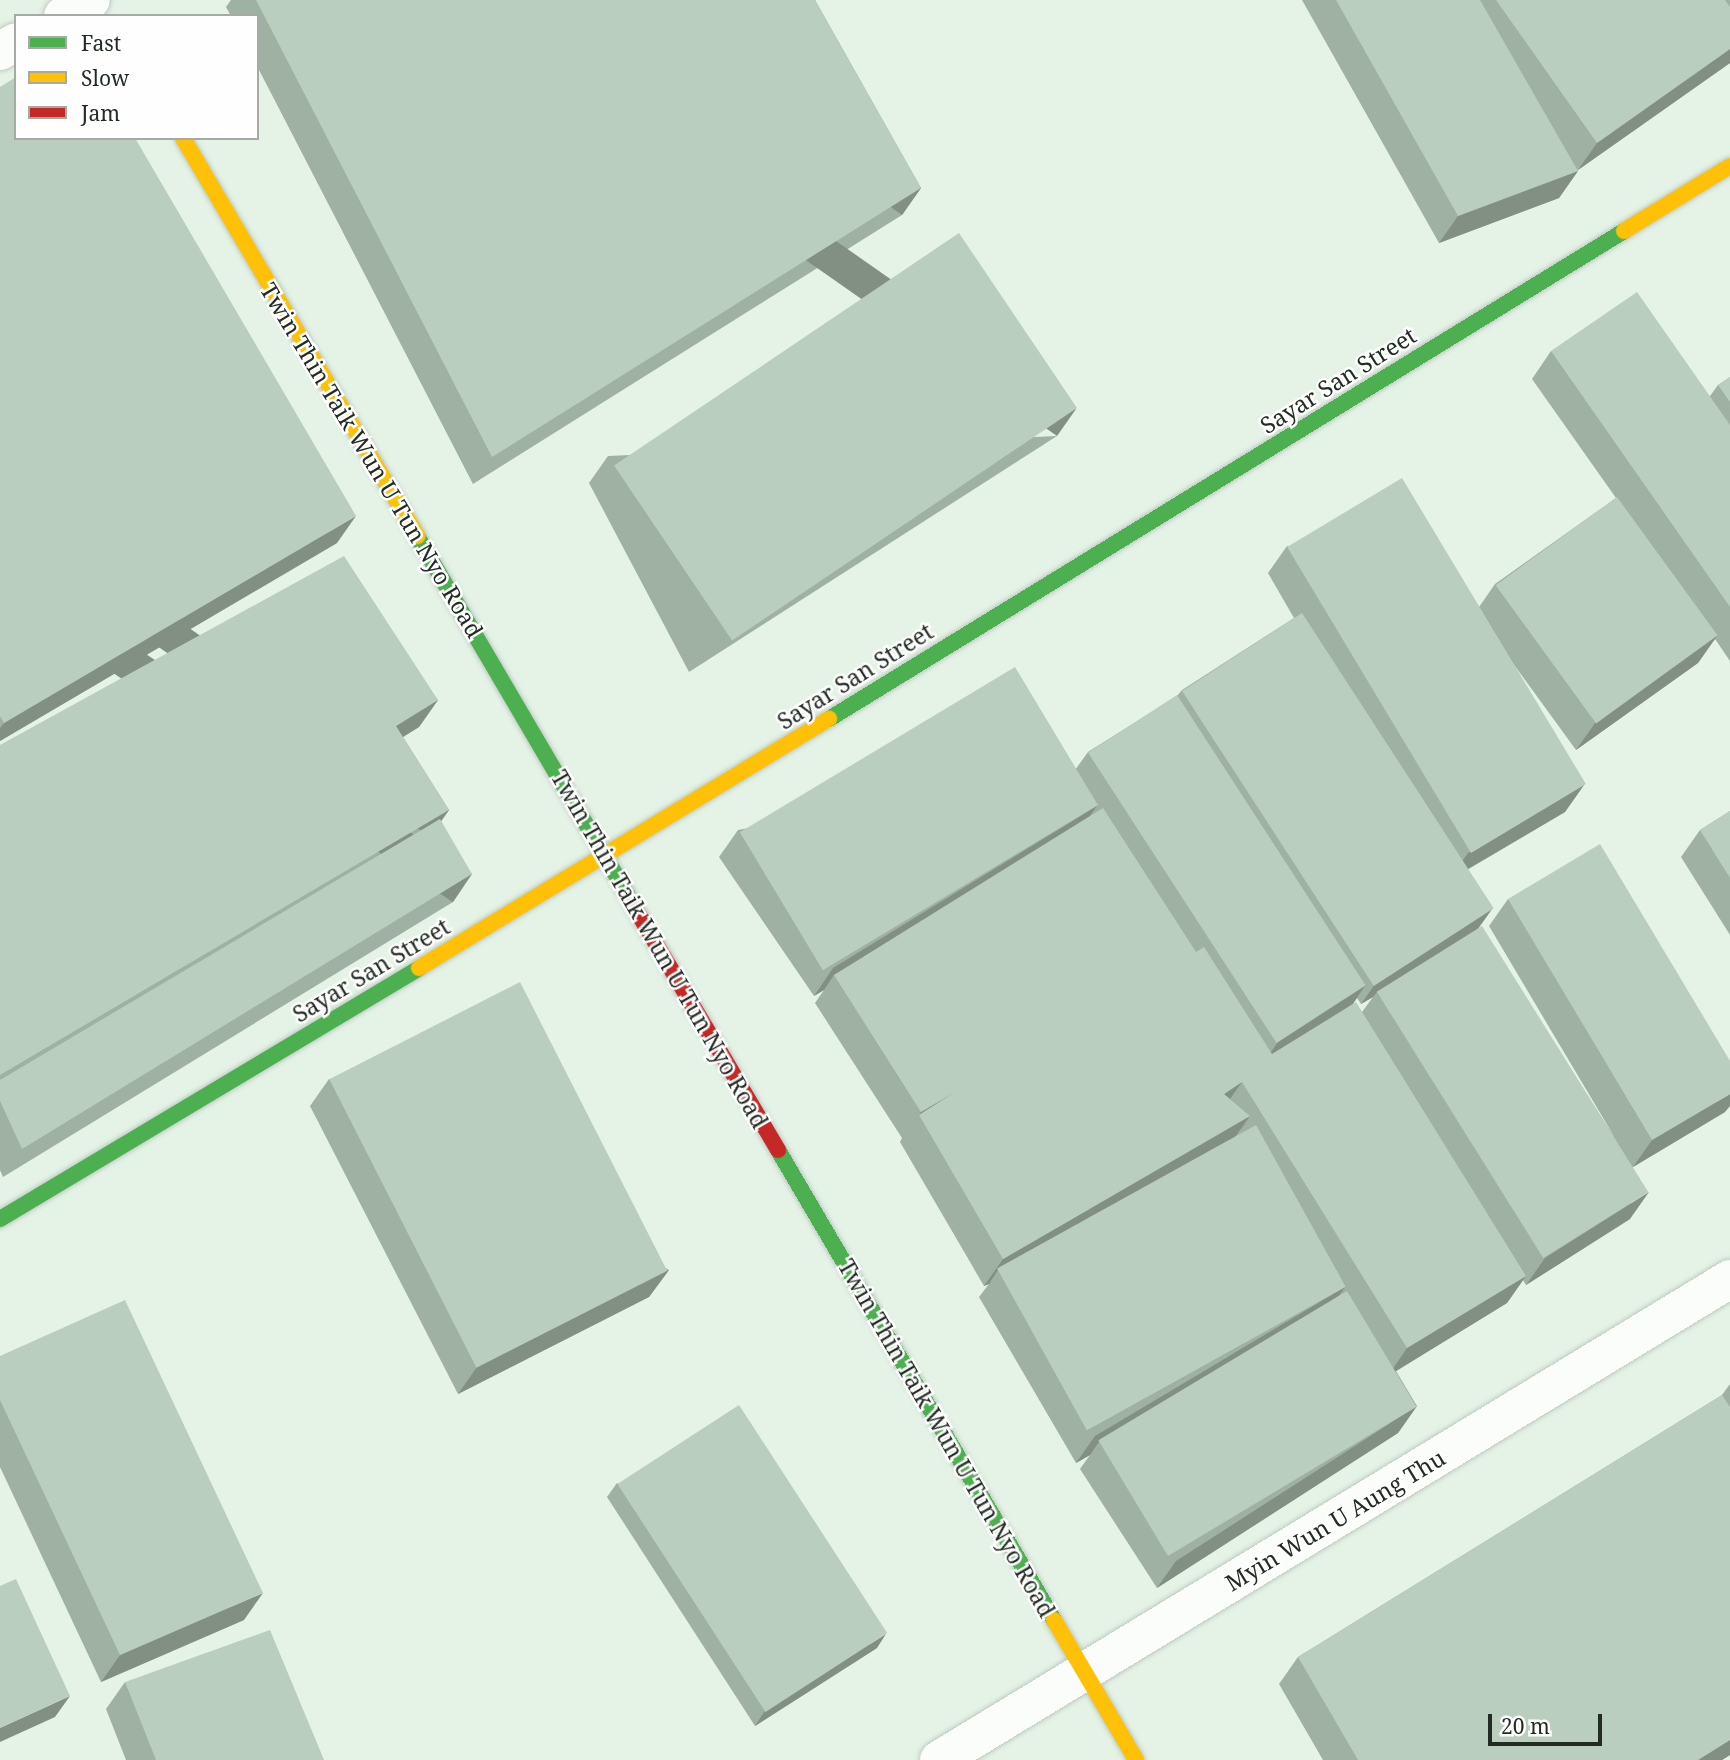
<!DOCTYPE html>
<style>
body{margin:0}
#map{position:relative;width:1730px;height:1760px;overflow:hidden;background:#e4f3e6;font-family:"Noto Serif",serif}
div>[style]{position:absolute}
.roads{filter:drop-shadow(0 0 2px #bfcac1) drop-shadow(0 0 2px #bfcac1)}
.street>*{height:38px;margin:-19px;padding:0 19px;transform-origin:19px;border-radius:19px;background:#fbfdfb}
.fast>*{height:16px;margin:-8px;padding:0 8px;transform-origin:8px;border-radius:8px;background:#4caf50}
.slow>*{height:16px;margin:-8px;padding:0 8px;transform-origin:8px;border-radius:8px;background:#ffc107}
.jam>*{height:16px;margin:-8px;padding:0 8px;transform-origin:8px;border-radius:8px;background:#c62828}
.wall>*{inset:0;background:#9fb1a2}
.shaded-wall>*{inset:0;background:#829084;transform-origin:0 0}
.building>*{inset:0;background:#b9cebc;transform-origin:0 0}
span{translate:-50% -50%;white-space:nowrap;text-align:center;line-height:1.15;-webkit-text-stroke:5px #fefefe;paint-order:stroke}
.street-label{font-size:23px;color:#222c23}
.legend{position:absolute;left:14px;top:14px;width:245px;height:126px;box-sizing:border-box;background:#fefefe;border:2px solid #a6aaa6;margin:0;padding:9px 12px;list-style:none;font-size:21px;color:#222c23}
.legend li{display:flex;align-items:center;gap:14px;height:35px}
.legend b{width:35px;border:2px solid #a6aaa6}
.scale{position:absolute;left:1488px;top:1714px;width:114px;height:32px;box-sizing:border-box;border:4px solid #222c23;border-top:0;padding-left:9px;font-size:21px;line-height:24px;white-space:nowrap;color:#222c23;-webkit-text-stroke:5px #fefefe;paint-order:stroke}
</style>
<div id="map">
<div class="roads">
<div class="street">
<div style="left:63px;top:16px;width:32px;rotate:-30deg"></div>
<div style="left:0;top:51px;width:18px;rotate:-29deg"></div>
<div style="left:939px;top:1760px;width:926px;rotate:-31.3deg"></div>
</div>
<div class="fast">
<div style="left:417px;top:536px;width:425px;rotate:59.6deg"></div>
<div style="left:829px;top:719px;width:933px;rotate:-31.54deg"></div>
<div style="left:778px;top:1150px;width:545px;rotate:59.58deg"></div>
<div style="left:0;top:1219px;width:488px;rotate:-30.9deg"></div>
</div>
<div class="slow">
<div style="left:183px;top:138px;width:462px;rotate:59.5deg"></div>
<div style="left:1624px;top:231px;width:124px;rotate:-31.5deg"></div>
<div style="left:419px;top:968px;width:480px;rotate:-31.3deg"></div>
<div style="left:1054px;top:1620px;width:162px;rotate:59.6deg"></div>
</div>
<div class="jam">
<div style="left:632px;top:903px;width:287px;rotate:59.4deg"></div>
</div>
</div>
<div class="wall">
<div style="clip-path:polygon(231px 0,815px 0,921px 188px,902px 215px,473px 484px,257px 66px,257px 16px,231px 16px,226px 7px)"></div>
<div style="clip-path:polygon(1302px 0,1730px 0,1730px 63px,1578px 170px,1578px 171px,1559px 198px,1439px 243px)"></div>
<div style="clip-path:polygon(0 87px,337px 543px,0 741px)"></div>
<div style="clip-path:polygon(evenodd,1551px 351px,1710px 396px,1718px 385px,1730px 377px,1730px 661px,1715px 639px,1698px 663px,1576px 750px,1504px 651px,1584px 785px,1565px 812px,1467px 870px,1492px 909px,1478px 928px,1615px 1138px,1489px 926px,1508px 899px,1725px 1112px,1633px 1167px,1630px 1219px,1526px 1285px,1523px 1280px,1507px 1303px,1396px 1371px,1417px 1406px,1398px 1433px,1157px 1588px,1080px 1469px,1090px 1455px,1076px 1463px,979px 1297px,989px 1284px,984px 1286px,900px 1142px,902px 1138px,815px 1003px,824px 990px,814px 996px,719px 857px,738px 830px,1075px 770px,1088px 752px,1177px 696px,1182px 690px,1294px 618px,1268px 573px,1287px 546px,1479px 607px,1495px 584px,1616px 498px,1532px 379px,1551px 351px,1373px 997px,1362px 1012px,1353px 1004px,1357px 998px,1361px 1004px,1373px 997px)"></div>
<div style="clip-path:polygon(1057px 436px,689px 672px,589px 483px,608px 456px)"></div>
<div style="clip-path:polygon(438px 700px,419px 727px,403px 737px,449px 810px,441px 821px,453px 902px,3px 1177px,0 1170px,0 745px)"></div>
<div style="clip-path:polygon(1730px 811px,1730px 935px,1681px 857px,1700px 830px)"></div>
<div style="clip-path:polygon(329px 1079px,669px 1270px,649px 1297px,458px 1394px,310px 1106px)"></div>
<div style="clip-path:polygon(0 1356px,244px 1620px,101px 1682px,0 1467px)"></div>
<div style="clip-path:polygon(1730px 1384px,1730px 1755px,1722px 1760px,1323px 1760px,1279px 1684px,1298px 1657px,1722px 1395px)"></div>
<div style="clip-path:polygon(617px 1483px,877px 1648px,755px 1726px,607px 1497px)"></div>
<div style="clip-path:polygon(125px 1682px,324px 1760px,126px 1760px,106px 1709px)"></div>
</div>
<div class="shaded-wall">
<div style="clip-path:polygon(1730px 49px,1730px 63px,1578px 170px,1597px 143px)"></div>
<div style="clip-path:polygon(1578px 171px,1559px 198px,1439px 243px,1458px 216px)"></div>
<div style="left:921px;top:188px;width:33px;height:506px;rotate:125deg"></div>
<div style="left:1076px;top:409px;width:33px;height:437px;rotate:125deg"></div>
<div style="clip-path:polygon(356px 516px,337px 543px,0 741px,0 728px,4px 723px)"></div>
<div style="clip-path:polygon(1717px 636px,1698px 663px,1576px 750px,1595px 723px)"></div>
<div style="clip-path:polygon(438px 700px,419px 727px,377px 753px,396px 726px)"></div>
<div style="clip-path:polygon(1584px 785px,1565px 812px,1449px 880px,1468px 853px)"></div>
<div style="clip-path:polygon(1097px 806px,1078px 833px,834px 975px,824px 990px,814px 996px,833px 968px)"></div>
<div style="left:449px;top:810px;width:33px;height:521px;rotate:125deg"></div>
<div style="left:472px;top:874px;width:34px;height:527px;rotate:124deg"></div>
<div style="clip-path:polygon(1492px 909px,1473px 936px,1377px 992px,1373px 997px,1361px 1004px,1380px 977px)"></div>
<div style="clip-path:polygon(1365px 986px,1346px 1014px,1259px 1069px,1278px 1042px)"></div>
<div style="clip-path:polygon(1242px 1082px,1223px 1109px,1224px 1094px)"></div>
<div style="clip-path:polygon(955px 1092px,919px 1115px,902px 1139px,921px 1112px)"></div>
<div style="clip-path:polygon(1730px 1094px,1730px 1106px,1725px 1112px,1633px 1167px,1652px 1140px)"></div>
<div style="clip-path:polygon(1250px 1116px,1231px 1143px,998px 1270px,989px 1284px,984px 1286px,1003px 1259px)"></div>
<div style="clip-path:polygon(1649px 1192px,1630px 1219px,1526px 1285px,1545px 1258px)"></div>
<div style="clip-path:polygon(669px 1270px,649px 1297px,458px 1394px,477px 1367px)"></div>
<div style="clip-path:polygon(1526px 1276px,1507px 1303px,1388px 1376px,1407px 1348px)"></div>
<div style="clip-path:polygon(1345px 1287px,1326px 1315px,1099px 1442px,1090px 1455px,1076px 1463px,1095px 1436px)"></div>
<div style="clip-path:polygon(1417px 1406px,1398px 1433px,1157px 1588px,1176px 1561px)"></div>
<div style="clip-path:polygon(263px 1593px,244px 1620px,101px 1682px,120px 1655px)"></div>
<div style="clip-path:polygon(886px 1634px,877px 1648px,755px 1726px,764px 1712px)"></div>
<div style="clip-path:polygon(70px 1696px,55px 1717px,0 1742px,0 1728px)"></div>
<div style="clip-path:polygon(1730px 1740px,1730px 1755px,1722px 1760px,1698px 1760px)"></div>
</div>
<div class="building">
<div style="clip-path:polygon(256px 0,815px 0,921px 188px,492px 457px)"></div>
<div style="clip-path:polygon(1336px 0,1480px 0,1578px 171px,1458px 216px)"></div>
<div style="clip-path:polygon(1496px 0,1725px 0,1730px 7px,1730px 49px,1597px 143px)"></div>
<div style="clip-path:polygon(16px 77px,16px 138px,135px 138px,356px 516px,4px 723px,0 716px,0 87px)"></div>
<div style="left:959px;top:233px;width:211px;height:416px;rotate:56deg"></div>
<div style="clip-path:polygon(1637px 292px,1730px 425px,1730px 607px,1551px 351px)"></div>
<div style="clip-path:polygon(1730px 377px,1730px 402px,1718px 385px)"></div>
<div style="left:1402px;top:478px;width:357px;height:134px;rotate:59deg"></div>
<div style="left:1617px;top:497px;width:171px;height:150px;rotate:54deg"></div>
<div style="clip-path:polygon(344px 556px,438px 700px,396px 726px,449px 810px,0 1075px,0 745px)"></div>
<div style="left:1302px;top:613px;width:352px;height:143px;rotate:57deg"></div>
<div style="left:1015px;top:667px;width:161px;height:321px;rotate:59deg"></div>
<div style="left:1177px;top:695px;width:346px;height:106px;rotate:57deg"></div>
<div style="clip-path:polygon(1103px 808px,1196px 952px,1204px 947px,1272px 1054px,1356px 1002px,1526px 1276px,1407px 1348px,1242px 1082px,1224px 1094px,1250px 1116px,1003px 1259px,919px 1115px,955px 1092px,921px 1112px,834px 975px)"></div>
<div style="clip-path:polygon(1730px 811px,1730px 878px,1700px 830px)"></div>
<div style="clip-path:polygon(440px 819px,472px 874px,22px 1149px,0 1101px,0 1080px)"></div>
<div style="clip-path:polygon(1600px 844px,1730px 1061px,1730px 1094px,1652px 1140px,1508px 899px)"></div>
<div style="left:1482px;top:926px;width:314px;height:124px;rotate:58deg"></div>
<div style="left:520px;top:982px;width:324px;height:214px;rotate:63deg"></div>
<div style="left:1256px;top:1125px;width:185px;height:296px;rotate:61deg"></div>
<div style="left:1347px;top:1291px;width:135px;height:290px;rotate:59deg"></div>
<div style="clip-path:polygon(125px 1300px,263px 1593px,120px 1655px,0 1400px,0 1356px)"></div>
<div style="clip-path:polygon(1722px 1395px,1730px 1407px,1730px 1740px,1698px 1760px,1358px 1760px,1298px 1657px)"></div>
<div style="left:739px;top:1405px;width:272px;height:145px;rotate:57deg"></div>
<div style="clip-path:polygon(16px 1579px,70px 1696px,0 1728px,0 1586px)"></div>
<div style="clip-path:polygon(270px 1630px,324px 1760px,156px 1760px,125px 1682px)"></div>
</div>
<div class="street-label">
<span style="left:1338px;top:380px;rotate:-32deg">Sayar San Street</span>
<span style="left:372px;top:460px;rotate:59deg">Twin Thin Taik Wun U Tun Nyo Road</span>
<span style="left:855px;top:676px;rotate:-32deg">Sayar San Street</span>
<span style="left:660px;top:949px;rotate:60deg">Twin Thin Taik Wun U Tun Nyo Road</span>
<span style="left:371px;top:970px;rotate:-31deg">Sayar San Street</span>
<span style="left:947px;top:1438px;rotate:60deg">Twin Thin Taik Wun U Tun Nyo Road</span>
<span style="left:1335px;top:1520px;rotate:-31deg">Myin Wun U Aung Thu</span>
</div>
<ul class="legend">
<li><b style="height:9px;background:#4caf50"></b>Fast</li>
<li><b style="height:9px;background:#ffc107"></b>Slow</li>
<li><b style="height:9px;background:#c62828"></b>Jam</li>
</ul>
<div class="scale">20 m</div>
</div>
